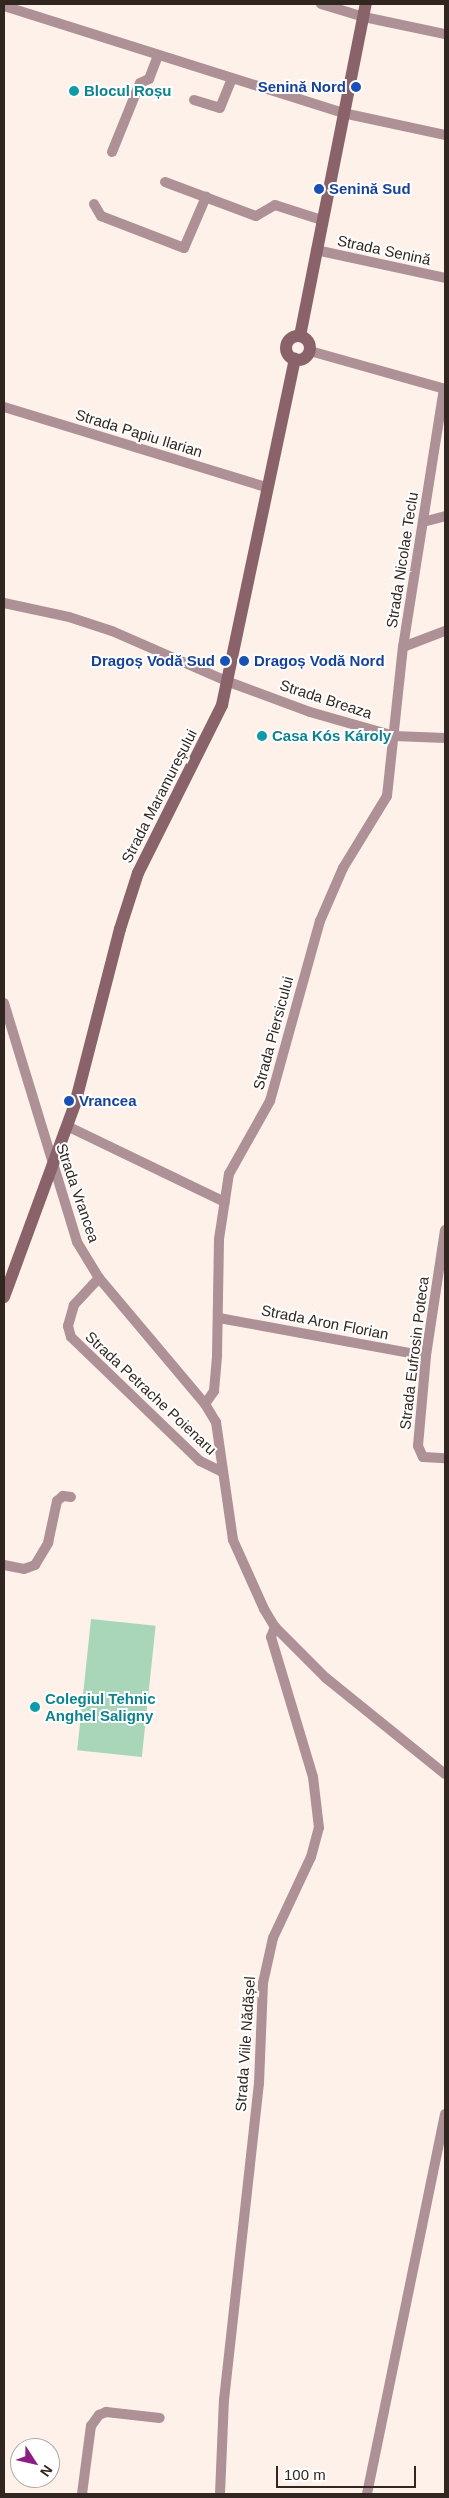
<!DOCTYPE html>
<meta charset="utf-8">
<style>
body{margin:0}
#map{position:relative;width:449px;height:2498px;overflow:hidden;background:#fdf1ea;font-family:Helvetica,sans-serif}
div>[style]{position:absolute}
.green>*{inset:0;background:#a9d5b9;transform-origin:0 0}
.street>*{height:10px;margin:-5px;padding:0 5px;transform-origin:5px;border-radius:5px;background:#ad9196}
.secondary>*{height:12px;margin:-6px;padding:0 6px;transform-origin:6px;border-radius:6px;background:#89626a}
.secondary>.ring{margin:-6px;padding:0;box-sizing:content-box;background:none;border:12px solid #89626a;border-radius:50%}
.dots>*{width:14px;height:14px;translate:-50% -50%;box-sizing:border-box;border:2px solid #fff;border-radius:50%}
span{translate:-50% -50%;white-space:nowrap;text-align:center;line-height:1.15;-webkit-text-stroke:4px #fff;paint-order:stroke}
.transit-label{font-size:15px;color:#164399;font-weight:700}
.right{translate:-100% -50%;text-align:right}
.left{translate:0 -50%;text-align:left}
.culture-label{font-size:15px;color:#0d838f;font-weight:700}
.street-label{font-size:15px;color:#322620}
.frame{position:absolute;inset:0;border:5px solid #322620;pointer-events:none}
.north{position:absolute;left:10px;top:2438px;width:50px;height:50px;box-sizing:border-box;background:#fff;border:1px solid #ada8a6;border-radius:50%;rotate:125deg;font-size:14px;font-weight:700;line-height:20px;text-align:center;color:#322620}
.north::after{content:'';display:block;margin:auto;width:18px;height:22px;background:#8a1e82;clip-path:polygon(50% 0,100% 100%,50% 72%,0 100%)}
.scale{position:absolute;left:276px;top:2466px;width:140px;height:22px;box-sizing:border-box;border:2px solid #322620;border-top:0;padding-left:6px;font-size:15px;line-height:18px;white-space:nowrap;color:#322620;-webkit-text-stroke:4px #fff;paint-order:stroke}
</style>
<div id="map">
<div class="green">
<div style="left:91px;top:1619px;width:65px;height:132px;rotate:6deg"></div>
</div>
<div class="street">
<div style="left:321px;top:4px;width:45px;rotate:16.8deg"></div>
<div style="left:364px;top:17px;width:83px;rotate:11.9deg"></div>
<div style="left:4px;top:6px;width:355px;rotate:17.5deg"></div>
<div style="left:343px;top:113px;width:104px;rotate:12.2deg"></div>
<div style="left:194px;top:100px;width:27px;rotate:17deg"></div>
<div style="left:220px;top:108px;width:32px;rotate:-68deg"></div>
<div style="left:112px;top:152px;width:74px;rotate:-67.9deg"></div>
<div style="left:140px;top:83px;width:10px;rotate:-24deg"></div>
<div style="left:149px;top:79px;width:25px;rotate:-69deg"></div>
<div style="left:165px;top:182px;width:97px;rotate:20.5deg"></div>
<div style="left:256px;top:216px;width:22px;rotate:-30deg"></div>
<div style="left:275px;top:205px;width:49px;rotate:17.7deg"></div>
<div style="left:94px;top:204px;width:14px;rotate:60deg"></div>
<div style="left:101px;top:216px;width:89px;rotate:21.1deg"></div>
<div style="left:184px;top:248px;width:56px;rotate:-66.7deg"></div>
<div style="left:316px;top:250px;width:132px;rotate:12.2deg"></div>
<div style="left:310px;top:351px;width:140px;rotate:15.7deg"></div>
<div style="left:4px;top:407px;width:274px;rotate:17deg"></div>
<div style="left:423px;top:522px;width:23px;rotate:-15deg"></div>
<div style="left:4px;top:603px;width:66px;rotate:12.2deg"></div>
<div style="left:69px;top:617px;width:45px;rotate:18deg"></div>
<div style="left:112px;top:631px;width:128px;rotate:23.6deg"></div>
<div style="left:229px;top:682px;width:86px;rotate:20.3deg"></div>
<div style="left:310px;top:712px;width:87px;rotate:15.9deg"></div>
<div style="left:394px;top:736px;width:51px;rotate:2.2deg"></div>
<div style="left:403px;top:647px;width:45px;rotate:-20.9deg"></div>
<div style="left:4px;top:1003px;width:250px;rotate:73deg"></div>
<div style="left:77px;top:1242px;width:42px;rotate:58.6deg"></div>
<div style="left:99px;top:1278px;width:165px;rotate:49.9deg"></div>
<div style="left:205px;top:1404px;width:21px;rotate:59deg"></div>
<div style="left:216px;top:1422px;width:119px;rotate:81.8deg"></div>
<div style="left:233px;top:1540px;width:76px;rotate:65.8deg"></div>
<div style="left:264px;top:1609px;width:21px;rotate:59deg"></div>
<div style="left:275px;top:1627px;width:72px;rotate:45deg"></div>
<div style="left:326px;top:1678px;width:153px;rotate:38.9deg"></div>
<div style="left:67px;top:1126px;width:175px;rotate:25.7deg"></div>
<div style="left:445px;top:1230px;width:127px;rotate:98.6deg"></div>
<div style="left:426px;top:1356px;width:90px;rotate:95.1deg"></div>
<div style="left:418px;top:1446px;width:12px;rotate:66deg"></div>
<div style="left:423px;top:1457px;width:22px;rotate:3deg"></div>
<div style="left:99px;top:1278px;width:37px;rotate:133deg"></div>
<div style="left:74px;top:1305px;width:22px;rotate:106deg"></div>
<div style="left:68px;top:1326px;width:11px;rotate:75deg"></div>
<div style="left:71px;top:1337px;width:179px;rotate:43.9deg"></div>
<div style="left:200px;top:1461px;width:25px;rotate:26deg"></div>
<div style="left:219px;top:1318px;width:210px;rotate:10.4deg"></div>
<div style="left:205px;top:1404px;width:16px;rotate:-55deg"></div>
<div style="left:214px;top:1391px;width:36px;rotate:-85deg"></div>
<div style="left:217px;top:1355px;width:116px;rotate:-89deg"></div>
<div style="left:219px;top:1239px;width:66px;rotate:-81.3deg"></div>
<div style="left:229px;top:1174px;width:84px;rotate:-60.7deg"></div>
<div style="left:270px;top:1101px;width:187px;rotate:-74.5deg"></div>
<div style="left:320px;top:921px;width:58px;rotate:-66.5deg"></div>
<div style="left:343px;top:868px;width:84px;rotate:-58.6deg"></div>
<div style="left:387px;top:796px;width:150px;rotate:-83.9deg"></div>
<div style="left:403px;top:647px;width:261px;rotate:-81deg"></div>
<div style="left:4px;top:1565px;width:20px;rotate:11deg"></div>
<div style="left:24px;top:1569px;width:12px;rotate:-20deg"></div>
<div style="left:35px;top:1565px;width:26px;rotate:-59deg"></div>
<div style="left:48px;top:1543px;width:43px;rotate:-77.9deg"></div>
<div style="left:57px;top:1501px;width:8px;rotate:-40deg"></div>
<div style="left:63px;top:1496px;width:8px;rotate:7deg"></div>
<div style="left:82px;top:2494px;width:69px;rotate:-82.5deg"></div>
<div style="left:91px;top:2426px;width:14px;rotate:-54deg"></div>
<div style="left:99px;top:2415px;width:8px;rotate:-23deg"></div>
<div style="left:106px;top:2412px;width:54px;rotate:6.3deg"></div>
<div style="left:220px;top:2494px;width:94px;rotate:-87.6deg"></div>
<div style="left:224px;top:2400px;width:319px;rotate:-83.7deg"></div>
<div style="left:259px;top:2083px;width:100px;rotate:-87.7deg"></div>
<div style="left:263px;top:1983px;width:46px;rotate:-77.5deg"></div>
<div style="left:273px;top:1938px;width:89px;rotate:-64.9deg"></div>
<div style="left:311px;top:1857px;width:30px;rotate:-75deg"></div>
<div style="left:319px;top:1828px;width:51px;rotate:-96.7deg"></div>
<div style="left:313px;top:1777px;width:146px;rotate:-106.7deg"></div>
<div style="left:271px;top:1637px;width:11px;rotate:-68deg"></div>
<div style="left:367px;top:2494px;width:388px;rotate:-78.4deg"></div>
</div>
<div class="secondary">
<div style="left:300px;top:336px;width:338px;rotate:-78.8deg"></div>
<div class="ring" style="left:286px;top:336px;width:12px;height:12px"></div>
<div style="left:4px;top:1297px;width:206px;rotate:-69.8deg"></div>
<div style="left:75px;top:1104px;width:181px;rotate:-75.6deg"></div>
<div style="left:120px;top:929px;width:59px;rotate:-72.2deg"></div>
<div style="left:138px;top:873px;width:188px;rotate:-63.4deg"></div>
<div style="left:222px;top:705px;width:354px;rotate:-78.1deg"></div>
</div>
<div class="dots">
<div style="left:356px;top:87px;background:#1a4fb4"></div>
<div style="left:74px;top:91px;background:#0f9aa8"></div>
<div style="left:319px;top:189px;background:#1a4fb4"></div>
<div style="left:225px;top:661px;background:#1a4fb4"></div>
<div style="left:244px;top:661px;background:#1a4fb4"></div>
<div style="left:262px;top:736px;background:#0f9aa8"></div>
<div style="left:69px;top:1101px;background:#1a4fb4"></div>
<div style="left:35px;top:1707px;background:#0f9aa8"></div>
</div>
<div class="transit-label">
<span class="right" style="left:346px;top:87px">Senină Nord</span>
<span class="left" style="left:329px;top:189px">Senină Sud</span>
<span class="right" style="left:215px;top:661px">Dragoș Vodă Sud</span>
<span class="left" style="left:254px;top:661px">Dragoș Vodă Nord</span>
<span class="left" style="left:79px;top:1101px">Vrancea</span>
</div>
<div class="culture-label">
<span class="left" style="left:84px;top:91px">Blocul Roșu</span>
<span class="left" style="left:272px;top:736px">Casa Kós Károly</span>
<span class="left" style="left:45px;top:1707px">Colegiul Tehnic<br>Anghel Saligny</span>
</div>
<div class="street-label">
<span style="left:384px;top:250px;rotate:12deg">Strada Senină</span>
<span style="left:139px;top:433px;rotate:17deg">Strada Papiu Ilarian</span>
<span style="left:402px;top:560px;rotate:-81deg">Strada Nicolae Teclu</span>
<span style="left:326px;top:699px;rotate:18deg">Strada Breaza</span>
<span style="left:159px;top:796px;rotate:-63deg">Strada Maramureșului</span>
<span style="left:273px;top:1033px;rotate:-75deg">Strada Piersicului</span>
<span style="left:78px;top:1193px;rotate:71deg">Strada Vrancea</span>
<span style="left:325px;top:1322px;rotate:11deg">Strada Aron Florian</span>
<span style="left:414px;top:1353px;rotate:-83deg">Strada Eufrosin Poteca</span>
<span style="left:151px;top:1393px;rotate:43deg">Strada Petrache Poienaru</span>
<span style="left:245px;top:2044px;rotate:-86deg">Strada Viile Nădășel</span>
</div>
<div class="frame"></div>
<div class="north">N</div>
<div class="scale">100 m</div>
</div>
